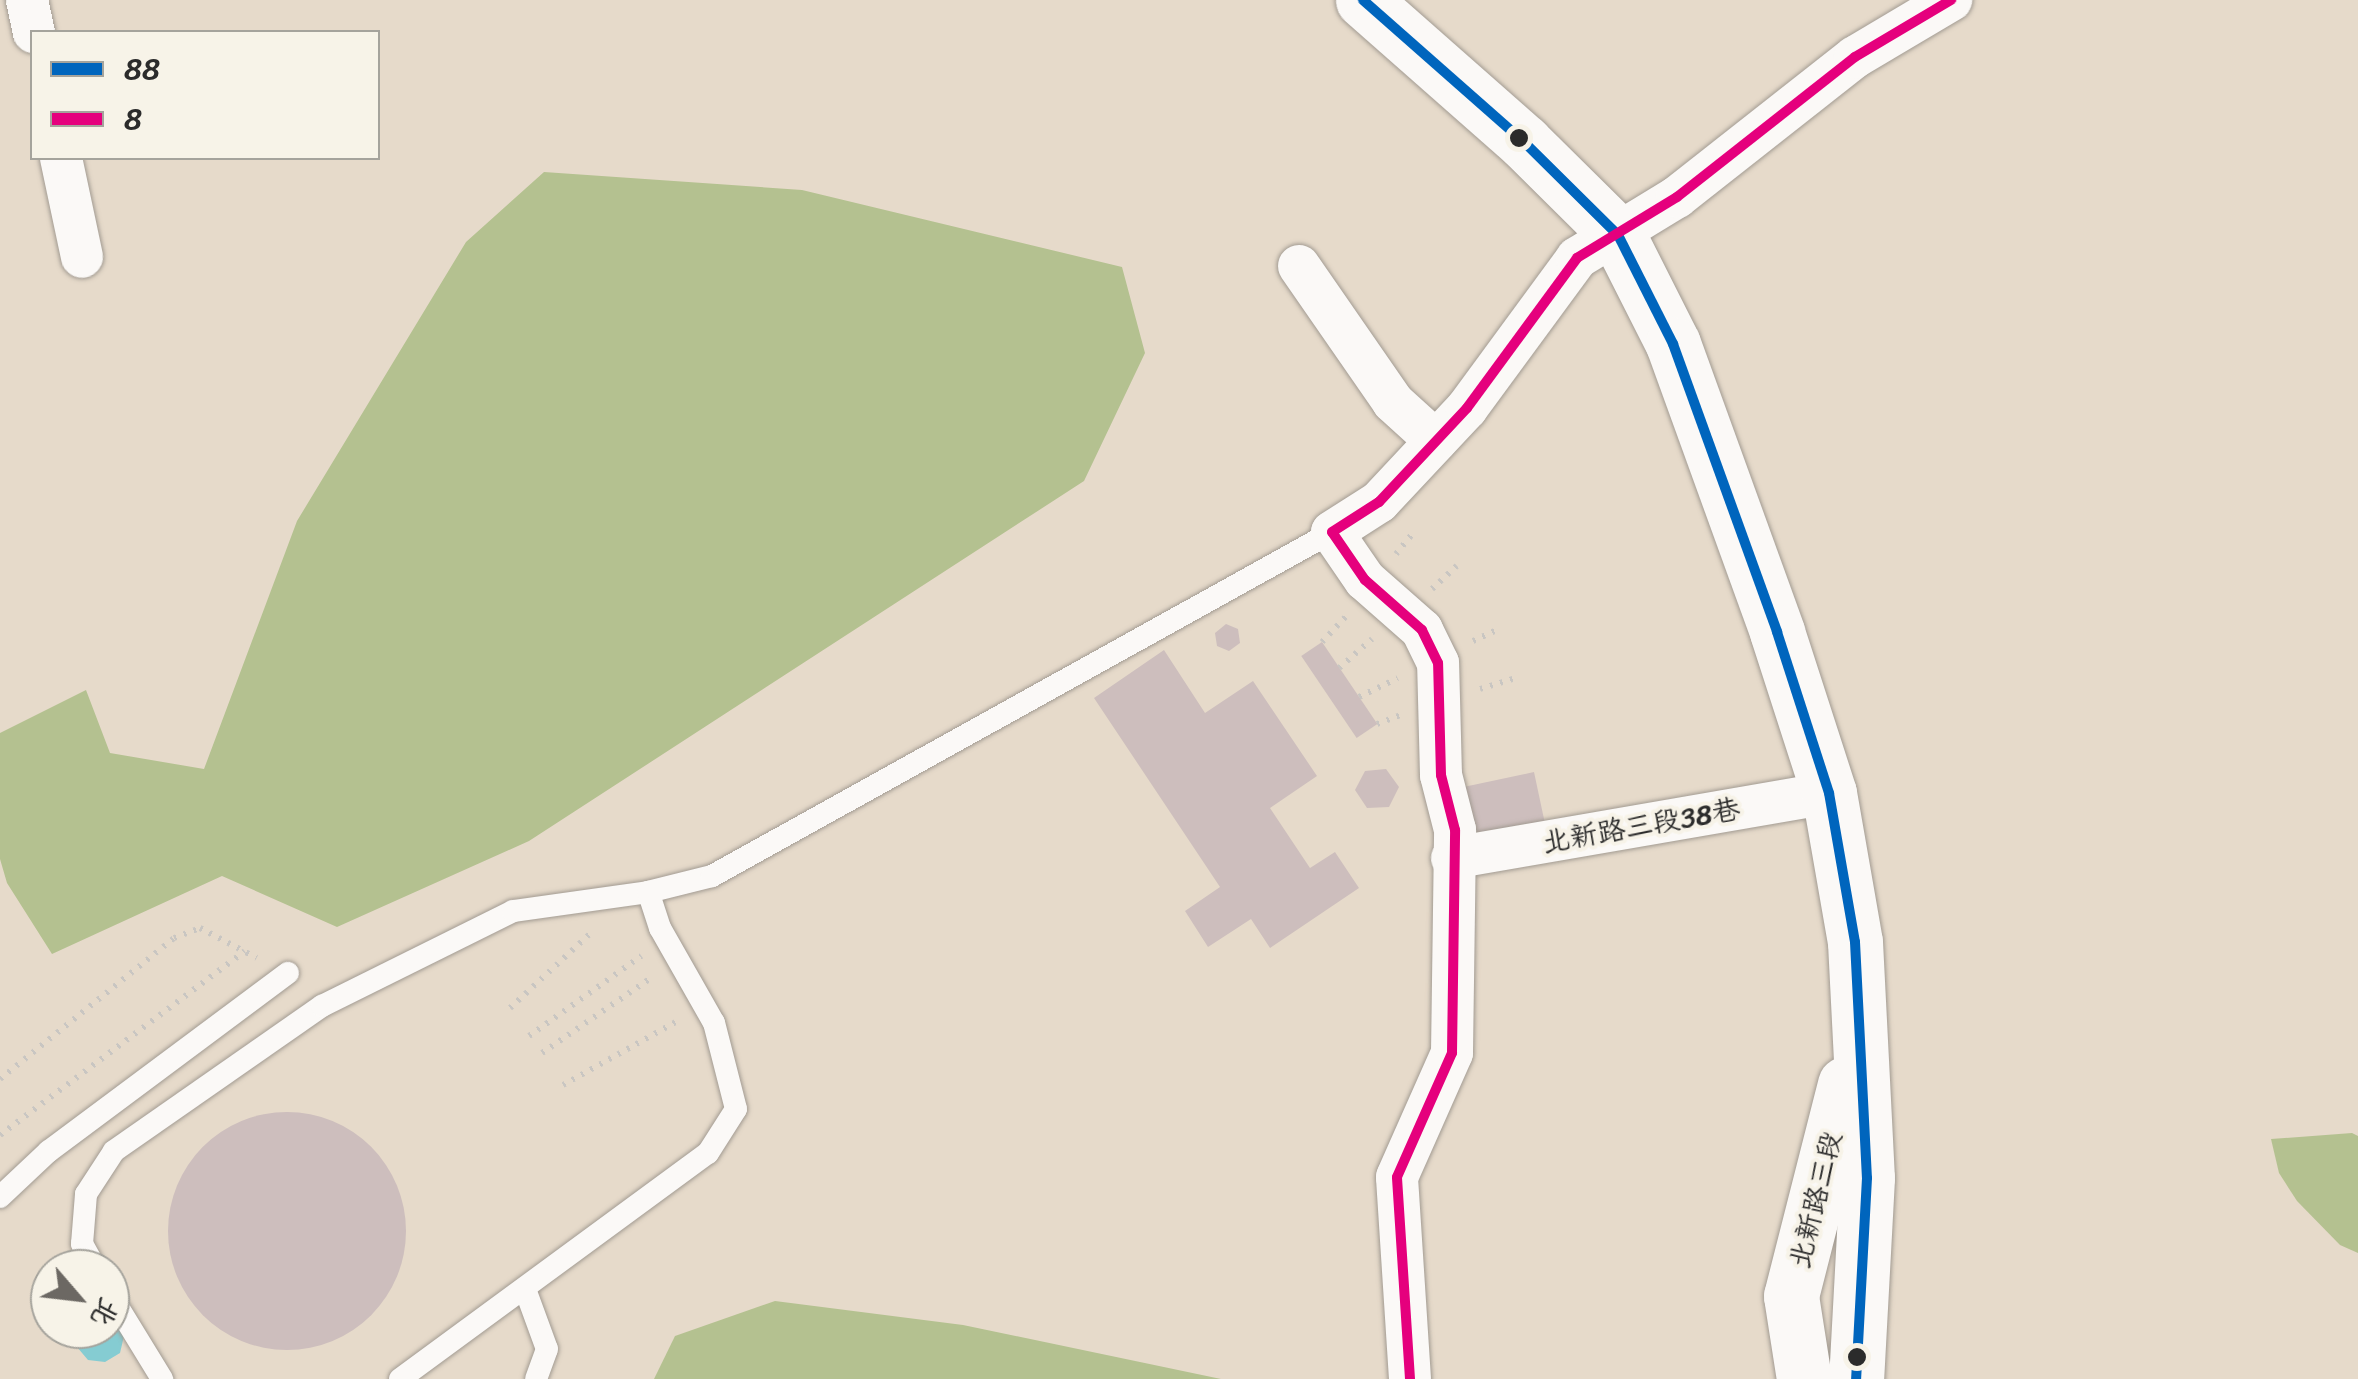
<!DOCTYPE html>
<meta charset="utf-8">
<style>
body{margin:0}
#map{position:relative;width:2358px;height:1379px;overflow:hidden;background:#e6daca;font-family:Sriracha,"LXGW WenKai TC",sans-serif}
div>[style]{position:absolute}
.forest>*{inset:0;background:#b4c190}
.water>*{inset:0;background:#85ccd2}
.building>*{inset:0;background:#cdbebd;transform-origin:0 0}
.round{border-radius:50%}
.path>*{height:6px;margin-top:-3px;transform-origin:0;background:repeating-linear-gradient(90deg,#c9c6c2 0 2.5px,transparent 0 10.5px)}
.roads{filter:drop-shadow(0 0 2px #a29b92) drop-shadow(0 0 2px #a29b92)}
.service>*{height:22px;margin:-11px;padding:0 11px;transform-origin:11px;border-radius:11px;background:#fbf9f7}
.minor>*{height:42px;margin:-21px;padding:0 21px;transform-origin:21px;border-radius:21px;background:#fbf9f7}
.secondary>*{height:55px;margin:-27.5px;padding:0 27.5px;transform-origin:27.5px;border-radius:27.5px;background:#fbf9f7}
.bus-1>*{height:10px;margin:-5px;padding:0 5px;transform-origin:5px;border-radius:5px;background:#0065bd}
.bus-2>*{height:10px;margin:-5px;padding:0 5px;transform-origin:5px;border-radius:5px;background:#e5007d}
.dots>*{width:28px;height:28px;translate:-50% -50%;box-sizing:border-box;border:5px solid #f7f3e8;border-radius:50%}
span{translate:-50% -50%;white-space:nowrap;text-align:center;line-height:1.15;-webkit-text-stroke:8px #f7f3e8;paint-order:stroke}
.street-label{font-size:28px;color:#2b2b2b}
.legend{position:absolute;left:30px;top:30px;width:350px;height:130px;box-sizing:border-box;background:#f7f3e8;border:2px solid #a5a39c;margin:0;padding:12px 18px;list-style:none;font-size:30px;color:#2b2b2b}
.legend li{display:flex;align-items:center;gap:20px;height:50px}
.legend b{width:50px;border:2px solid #a5a39c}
.north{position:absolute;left:30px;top:1249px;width:100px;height:100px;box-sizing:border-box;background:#f7f3e8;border:2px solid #a5a39c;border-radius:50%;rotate:118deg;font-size:28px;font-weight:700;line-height:40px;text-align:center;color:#2b2b2b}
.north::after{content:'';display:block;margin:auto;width:35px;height:45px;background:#6c6863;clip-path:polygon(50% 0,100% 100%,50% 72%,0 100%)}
</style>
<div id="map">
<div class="forest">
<div style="clip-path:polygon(544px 172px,802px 190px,1122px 267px,1145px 353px,1084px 481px,529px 841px,337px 927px,222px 876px,52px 954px,7px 883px,0 859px,0 733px,86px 690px,110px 753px,204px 769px,297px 521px,466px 242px)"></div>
<div style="clip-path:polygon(2352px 1133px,2358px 1136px,2358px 1253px,2340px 1245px,2297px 1201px,2279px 1173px,2271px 1139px)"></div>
<div style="clip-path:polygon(775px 1301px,963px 1325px,1221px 1379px,654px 1379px,675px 1336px)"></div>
</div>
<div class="water">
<div style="clip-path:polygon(110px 1317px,124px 1336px,120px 1353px,105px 1362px,88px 1360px,77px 1347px,78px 1329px,110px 1329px)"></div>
</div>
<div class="building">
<div style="clip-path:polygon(1226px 624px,1238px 629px,1240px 643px,1229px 651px,1217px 646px,1215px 633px)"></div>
<div style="left:1322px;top:642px;width:99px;height:25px;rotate:56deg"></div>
<div style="clip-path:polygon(1164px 650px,1205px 713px,1253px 681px,1317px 776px,1270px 808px,1310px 868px,1335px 852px,1359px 888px,1270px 948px,1251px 919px,1208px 947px,1185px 911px,1220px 887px,1094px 698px)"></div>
<div style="clip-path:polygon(1386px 769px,1399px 787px,1389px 807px,1367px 808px,1355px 790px,1365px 771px)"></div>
<div style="left:1534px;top:772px;width:59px;height:84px;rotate:78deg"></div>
<div class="round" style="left:168px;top:1112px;width:238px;height:238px"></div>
</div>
<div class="path">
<div style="left:1396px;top:554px;width:28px;rotate:-51deg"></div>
<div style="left:1432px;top:589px;width:34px;rotate:-43deg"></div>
<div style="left:1473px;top:641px;width:29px;rotate:-25deg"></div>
<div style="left:1322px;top:642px;width:37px;rotate:-47deg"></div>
<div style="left:1339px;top:668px;width:44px;rotate:-41.3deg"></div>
<div style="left:1480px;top:689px;width:37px;rotate:-17deg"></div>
<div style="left:1359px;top:697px;width:43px;rotate:-26deg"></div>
<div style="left:1377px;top:724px;width:26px;rotate:-21deg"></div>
<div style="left:510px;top:1008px;width:113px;rotate:-42.9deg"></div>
<div style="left:529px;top:1036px;width:138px;rotate:-35.5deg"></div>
<div style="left:542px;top:1053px;width:134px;rotate:-34.6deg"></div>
<div style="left:0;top:1079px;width:224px;rotate:-39deg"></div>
<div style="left:174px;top:938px;width:28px;rotate:-21deg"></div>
<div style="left:200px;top:928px;width:64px;rotate:27.8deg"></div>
<div style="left:563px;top:1085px;width:135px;rotate:-29.2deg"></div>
<div style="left:0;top:1135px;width:306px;rotate:-36.9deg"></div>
</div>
<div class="roads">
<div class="service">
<div style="left:0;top:1197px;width:67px;rotate:-43.2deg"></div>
<div style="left:49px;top:1151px;width:298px;rotate:-36.7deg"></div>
<div style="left:96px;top:1269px;width:29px;rotate:-119deg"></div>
<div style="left:82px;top:1244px;width:50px;rotate:-85.4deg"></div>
<div style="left:86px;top:1194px;width:51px;rotate:-56.9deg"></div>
<div style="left:114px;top:1151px;width:254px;rotate:-34.9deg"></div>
<div style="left:322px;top:1006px;width:213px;rotate:-26.4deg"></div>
<div style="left:513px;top:911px;width:136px;rotate:-8deg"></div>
<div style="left:525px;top:1289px;width:64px;rotate:69.9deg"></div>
<div style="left:547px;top:1349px;width:32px;rotate:110deg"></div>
<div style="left:110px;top:1294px;width:100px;rotate:58.5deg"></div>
<div style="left:400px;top:1379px;width:382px;rotate:-36.3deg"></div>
<div style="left:708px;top:1153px;width:52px;rotate:-57.5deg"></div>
<div style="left:736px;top:1109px;width:89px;rotate:-104.3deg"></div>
<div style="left:714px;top:1023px;width:109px;rotate:-119.6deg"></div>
<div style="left:660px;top:928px;width:38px;rotate:-108deg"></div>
<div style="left:648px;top:892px;width:66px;rotate:-14deg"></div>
<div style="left:712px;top:876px;width:709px;rotate:-29.02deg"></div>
</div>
<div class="minor">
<div style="left:27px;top:0;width:33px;rotate:78deg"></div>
<div style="left:61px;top:158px;width:101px;rotate:78deg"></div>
<div style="left:1299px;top:266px;width:165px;rotate:55.3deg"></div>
<div style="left:1393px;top:402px;width:58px;rotate:42.2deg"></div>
<div style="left:1452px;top:858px;width:383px;rotate:-9.8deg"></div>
<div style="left:1410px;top:1379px;width:202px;rotate:-93.7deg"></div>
<div style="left:1397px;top:1177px;width:136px;rotate:-66.1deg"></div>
<div style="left:1452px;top:1053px;width:223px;rotate:-89.2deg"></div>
<div style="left:1455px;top:830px;width:57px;rotate:-104.3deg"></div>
<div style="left:1441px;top:775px;width:112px;rotate:-91.5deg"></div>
<div style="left:1438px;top:663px;width:37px;rotate:-116deg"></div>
<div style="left:1422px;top:630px;width:76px;rotate:-138.7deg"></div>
<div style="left:1365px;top:580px;width:58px;rotate:-124.5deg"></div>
<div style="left:1332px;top:532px;width:56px;rotate:-32.6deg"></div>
<div style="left:1379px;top:502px;width:129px;rotate:-46.9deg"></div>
<div style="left:1467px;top:408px;width:186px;rotate:-53.7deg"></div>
<div style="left:1577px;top:258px;width:117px;rotate:-31.4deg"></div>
<div style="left:1677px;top:197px;width:226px;rotate:-38.2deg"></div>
<div style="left:1855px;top:57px;width:112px;rotate:-30.7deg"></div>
</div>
<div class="secondary">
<div style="left:1363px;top:0;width:215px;rotate:41.4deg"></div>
<div style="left:1524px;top:142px;width:132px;rotate:44.7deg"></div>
<div style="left:1618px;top:235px;width:122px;rotate:63.2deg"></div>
<div style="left:1673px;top:344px;width:306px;rotate:70.1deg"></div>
<div style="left:1777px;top:632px;width:169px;rotate:72.1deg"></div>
<div style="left:1829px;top:793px;width:151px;rotate:80.1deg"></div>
<div style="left:1855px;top:942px;width:236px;rotate:87.1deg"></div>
<div style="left:1867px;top:1178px;width:201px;rotate:93.1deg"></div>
<div style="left:1804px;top:1379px;width:84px;rotate:-98.9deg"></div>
<div style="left:1791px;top:1296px;width:219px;rotate:-75.7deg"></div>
</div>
</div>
<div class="bus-1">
<div style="left:1363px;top:0;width:215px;rotate:41.4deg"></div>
<div style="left:1524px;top:142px;width:132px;rotate:44.7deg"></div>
<div style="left:1618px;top:235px;width:122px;rotate:63.2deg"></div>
<div style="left:1673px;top:344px;width:306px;rotate:70.1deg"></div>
<div style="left:1777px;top:632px;width:169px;rotate:72.1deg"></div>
<div style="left:1829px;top:793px;width:151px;rotate:80.1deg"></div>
<div style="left:1855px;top:942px;width:236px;rotate:87.1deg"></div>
<div style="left:1867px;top:1178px;width:201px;rotate:93.1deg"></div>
</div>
<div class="bus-2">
<div style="left:1410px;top:1379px;width:202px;rotate:-93.7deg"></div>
<div style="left:1397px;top:1177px;width:136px;rotate:-66.1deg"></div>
<div style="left:1452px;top:1053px;width:223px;rotate:-89.2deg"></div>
<div style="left:1455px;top:830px;width:57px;rotate:-104.3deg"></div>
<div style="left:1441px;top:775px;width:112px;rotate:-91.5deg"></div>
<div style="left:1438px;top:663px;width:37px;rotate:-116deg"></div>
<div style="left:1422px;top:630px;width:76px;rotate:-138.7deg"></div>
<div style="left:1365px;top:580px;width:58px;rotate:-124.5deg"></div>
<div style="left:1332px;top:532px;width:56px;rotate:-32.6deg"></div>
<div style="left:1379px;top:502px;width:129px;rotate:-46.9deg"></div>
<div style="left:1467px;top:408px;width:186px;rotate:-53.7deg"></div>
<div style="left:1577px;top:258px;width:117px;rotate:-31.4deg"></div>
<div style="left:1677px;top:197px;width:226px;rotate:-38.2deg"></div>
<div style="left:1855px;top:57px;width:112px;rotate:-30.7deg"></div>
</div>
<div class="dots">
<div style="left:1519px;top:138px;background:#2b2b2b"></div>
<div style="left:1857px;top:1357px;background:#2b2b2b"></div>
</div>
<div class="street-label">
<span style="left:1641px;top:826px;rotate:-10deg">北新路三段38巷</span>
<span style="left:1816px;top:1200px;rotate:-76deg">北新路三段</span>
</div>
<ul class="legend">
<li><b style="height:12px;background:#0065bd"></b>88</li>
<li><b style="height:12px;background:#e5007d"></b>8</li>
</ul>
<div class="north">北</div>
</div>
